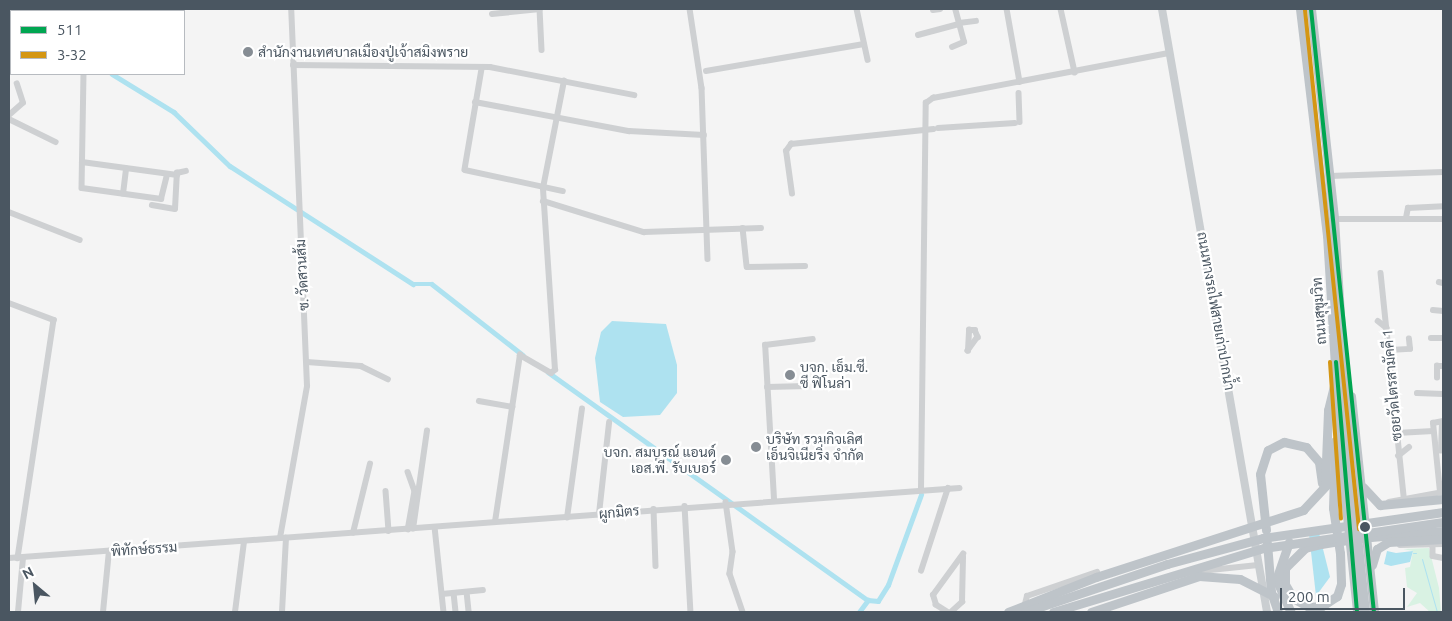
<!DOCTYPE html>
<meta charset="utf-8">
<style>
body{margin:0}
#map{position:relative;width:1452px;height:621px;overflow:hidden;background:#f4f4f4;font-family:Ubuntu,Sarabun,sans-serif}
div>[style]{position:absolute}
.green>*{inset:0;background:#d9f2e3}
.water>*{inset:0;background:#aee2f0}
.stream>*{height:1px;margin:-0.5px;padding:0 0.5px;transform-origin:0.5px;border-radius:0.5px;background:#aee2f0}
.canal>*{height:4.5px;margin:-2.25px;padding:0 2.25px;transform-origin:2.25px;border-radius:2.25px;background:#aee2f0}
.minor>*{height:5.5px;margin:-2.75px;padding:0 2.75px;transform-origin:2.75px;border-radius:2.75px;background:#ced0d2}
.major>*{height:8px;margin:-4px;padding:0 4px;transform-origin:4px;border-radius:4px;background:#caced1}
.highway>*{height:9px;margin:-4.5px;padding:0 4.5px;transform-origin:4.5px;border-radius:4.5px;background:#bec4c9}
.bus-1>*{height:4px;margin:-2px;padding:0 2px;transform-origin:2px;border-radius:2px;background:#00a651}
.bus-2>*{height:4px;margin:-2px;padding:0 2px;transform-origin:2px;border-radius:2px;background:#d49613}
.dots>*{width:14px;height:14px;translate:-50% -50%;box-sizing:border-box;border:2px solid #fff;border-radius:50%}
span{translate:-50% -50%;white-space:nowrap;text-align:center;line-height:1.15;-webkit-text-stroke:4.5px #fff;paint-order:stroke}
.poi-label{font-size:14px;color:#4a5661}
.left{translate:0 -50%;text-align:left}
.right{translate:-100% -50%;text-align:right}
.street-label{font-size:14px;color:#4a5661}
.frame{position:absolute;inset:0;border:10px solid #4a5661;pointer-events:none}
.legend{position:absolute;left:10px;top:10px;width:175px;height:65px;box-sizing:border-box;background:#fff;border:1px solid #b7bbc0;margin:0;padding:6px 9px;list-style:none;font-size:15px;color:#4a5661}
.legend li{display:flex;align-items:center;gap:10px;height:25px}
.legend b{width:25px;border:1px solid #b7bbc0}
.north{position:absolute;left:10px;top:561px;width:50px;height:50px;-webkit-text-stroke:4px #fff;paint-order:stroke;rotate:332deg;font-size:14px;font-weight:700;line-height:20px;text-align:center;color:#4a5661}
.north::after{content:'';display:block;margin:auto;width:18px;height:22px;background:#4a5661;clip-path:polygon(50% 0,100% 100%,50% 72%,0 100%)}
.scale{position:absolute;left:1280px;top:588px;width:125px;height:22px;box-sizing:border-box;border:2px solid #4a5661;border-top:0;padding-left:6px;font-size:15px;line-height:18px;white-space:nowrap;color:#4a5661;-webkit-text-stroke:4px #fff;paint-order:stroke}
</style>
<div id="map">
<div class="green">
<div style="clip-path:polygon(1429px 548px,1439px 588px,1441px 612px,1430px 612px,1420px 603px,1407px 607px,1417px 593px,1407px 587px,1405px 568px,1410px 567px,1413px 551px,1403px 549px)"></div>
</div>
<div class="water">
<div style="clip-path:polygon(612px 321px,666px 324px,677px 365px,677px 393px,660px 415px,623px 417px,600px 402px,595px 358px,601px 332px)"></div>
<div style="clip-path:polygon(1319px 533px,1330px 577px,1316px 596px,1309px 534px)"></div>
<div style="clip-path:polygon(1387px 551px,1396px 553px,1413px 551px,1410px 562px,1391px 566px,1384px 564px)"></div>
</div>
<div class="stream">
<div style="left:1413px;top:553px;width:3px"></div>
<div style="left:1422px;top:559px;width:55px;rotate:74.2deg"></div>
</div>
<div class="canal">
<div style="left:112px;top:74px;width:73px;rotate:31.5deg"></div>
<div style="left:174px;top:112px;width:78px;rotate:44deg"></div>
<div style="left:230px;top:166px;width:218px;rotate:32.8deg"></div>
<div style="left:413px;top:284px;width:19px"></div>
<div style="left:432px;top:284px;width:115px;rotate:38deg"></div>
<div style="left:548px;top:372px;width:393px;rotate:35.5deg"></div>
<div style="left:868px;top:600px;width:10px;rotate:6deg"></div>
<div style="left:878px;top:601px;width:19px;rotate:-58deg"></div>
<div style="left:888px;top:585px;width:96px;rotate:-69.9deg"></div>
<div style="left:859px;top:612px;width:15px;rotate:-53deg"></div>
</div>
<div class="minor">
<div style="left:18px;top:9px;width:4px;rotate:34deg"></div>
<div style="left:98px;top:9px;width:2px;rotate:90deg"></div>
<div style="left:540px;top:9px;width:41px;rotate:87.2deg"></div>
<div style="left:690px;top:9px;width:80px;rotate:81.4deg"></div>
<div style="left:702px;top:88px;width:171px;rotate:88deg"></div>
<div style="left:857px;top:9px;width:52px;rotate:77.8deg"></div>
<div style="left:1007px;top:9px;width:74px;rotate:79.9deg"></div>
<div style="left:1061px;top:9px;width:65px;rotate:77.5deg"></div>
<div style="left:933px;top:10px;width:7px;rotate:-8deg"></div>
<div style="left:492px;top:14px;width:48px;rotate:-5.9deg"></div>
<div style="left:959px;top:23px;width:17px;rotate:-7deg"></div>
<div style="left:918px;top:35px;width:42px;rotate:-15deg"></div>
<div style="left:952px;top:47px;width:13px;rotate:-23deg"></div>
<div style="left:964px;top:42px;width:34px;rotate:-105deg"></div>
<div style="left:293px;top:65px;width:197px;rotate:0.6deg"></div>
<div style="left:490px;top:67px;width:147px;rotate:11deg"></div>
<div style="left:482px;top:69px;width:102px;rotate:99.6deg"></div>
<div style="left:465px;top:170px;width:100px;rotate:12.1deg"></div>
<div style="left:706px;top:71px;width:160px;rotate:-9.7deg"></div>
<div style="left:84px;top:74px;width:114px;rotate:91deg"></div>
<div style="left:82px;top:188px;width:80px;rotate:7.9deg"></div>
<div style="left:161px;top:199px;width:25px;rotate:-76deg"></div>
<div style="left:1019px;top:93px;width:29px;rotate:88deg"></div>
<div style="left:475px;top:102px;width:157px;rotate:10.7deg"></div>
<div style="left:629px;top:131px;width:75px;rotate:3.1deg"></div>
<div style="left:9px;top:115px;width:18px;rotate:-41deg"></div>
<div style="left:23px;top:103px;width:20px;rotate:-108deg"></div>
<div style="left:9px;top:119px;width:52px;rotate:26.1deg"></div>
<div style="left:938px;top:128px;width:77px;rotate:-3.7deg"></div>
<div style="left:82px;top:162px;width:96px;rotate:7.8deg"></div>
<div style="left:1330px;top:176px;width:113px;rotate:-2deg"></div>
<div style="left:123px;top:194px;width:25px;rotate:-83deg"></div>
<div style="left:792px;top:194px;width:43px;rotate:-97.9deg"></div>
<div style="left:786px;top:151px;width:9px;rotate:-54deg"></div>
<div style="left:791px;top:144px;width:143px;rotate:-6deg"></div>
<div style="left:543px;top:201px;width:106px;rotate:17.1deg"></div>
<div style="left:644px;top:232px;width:117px;rotate:-2deg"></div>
<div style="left:152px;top:205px;width:23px;rotate:10deg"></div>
<div style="left:175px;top:209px;width:36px;rotate:-87deg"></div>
<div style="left:177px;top:173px;width:9px;rotate:-13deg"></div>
<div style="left:9px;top:212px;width:76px;rotate:21.5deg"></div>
<div style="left:1406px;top:218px;width:10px;rotate:-79deg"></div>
<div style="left:1408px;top:208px;width:35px;rotate:-3deg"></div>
<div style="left:1334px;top:219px;width:109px"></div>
<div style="left:743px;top:228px;width:39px;rotate:84deg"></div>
<div style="left:747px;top:267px;width:58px;rotate:-1deg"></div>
<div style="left:1381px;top:273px;width:224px;rotate:84.1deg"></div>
<div style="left:1439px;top:282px;width:4px;rotate:14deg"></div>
<div style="left:9px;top:303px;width:48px;rotate:20.7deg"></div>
<div style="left:54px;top:320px;width:241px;rotate:98.6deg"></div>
<div style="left:1433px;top:310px;width:10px;rotate:6deg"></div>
<div style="left:1378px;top:321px;width:11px;rotate:38deg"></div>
<div style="left:969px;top:330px;width:6px"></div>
<div style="left:975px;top:330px;width:8px;rotate:67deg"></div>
<div style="left:978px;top:337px;width:17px;rotate:126deg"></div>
<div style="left:968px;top:351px;width:21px;rotate:-87deg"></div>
<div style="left:1431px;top:338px;width:12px"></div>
<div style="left:1389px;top:350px;width:21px;rotate:-3deg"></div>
<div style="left:1410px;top:349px;width:10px;rotate:-96deg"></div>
<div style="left:307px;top:362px;width:54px;rotate:4.2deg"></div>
<div style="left:361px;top:366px;width:30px;rotate:26deg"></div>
<div style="left:1437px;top:378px;width:12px;rotate:-90deg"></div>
<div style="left:1437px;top:366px;width:6px"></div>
<div style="left:767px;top:387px;width:40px;rotate:-1.4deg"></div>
<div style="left:1417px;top:393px;width:26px;rotate:2deg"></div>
<div style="left:479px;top:401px;width:34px;rotate:10deg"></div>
<div style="left:1397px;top:433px;width:36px;rotate:-3deg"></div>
<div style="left:1441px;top:451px;width:26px;rotate:-88deg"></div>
<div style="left:1398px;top:456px;width:14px;rotate:-39deg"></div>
<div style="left:408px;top:472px;width:20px;rotate:70deg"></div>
<div style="left:415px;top:491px;width:39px;rotate:100deg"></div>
<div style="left:921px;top:489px;width:386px;rotate:-89.3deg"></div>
<div style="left:926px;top:103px;width:9px;rotate:-36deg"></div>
<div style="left:933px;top:98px;width:241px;rotate:-10.8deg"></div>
<div style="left:386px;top:491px;width:40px;rotate:85.7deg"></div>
<div style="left:1440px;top:492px;width:69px;rotate:-95.8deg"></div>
<div style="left:1433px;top:423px;width:10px;rotate:-11deg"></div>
<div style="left:774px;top:499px;width:154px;rotate:-93.3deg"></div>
<div style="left:765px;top:345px;width:48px;rotate:-7.1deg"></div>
<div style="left:726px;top:502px;width:50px;rotate:82deg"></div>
<div style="left:733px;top:552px;width:22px;rotate:98deg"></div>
<div style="left:730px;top:574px;width:40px;rotate:71.1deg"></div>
<div style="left:1389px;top:502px;width:55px;rotate:-10.5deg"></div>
<div style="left:685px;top:506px;width:106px;rotate:86.8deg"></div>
<div style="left:654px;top:509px;width:57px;rotate:88deg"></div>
<div style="left:599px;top:514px;width:92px;rotate:-83.7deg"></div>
<div style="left:567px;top:518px;width:110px;rotate:-82.2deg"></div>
<div style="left:495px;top:522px;width:169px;rotate:-81.5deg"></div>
<div style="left:520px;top:355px;width:36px;rotate:30deg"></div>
<div style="left:551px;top:373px;width:5px;rotate:-37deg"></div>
<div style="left:555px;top:370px;width:182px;rotate:-93.8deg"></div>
<div style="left:543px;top:188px;width:109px;rotate:-78.9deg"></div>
<div style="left:435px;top:527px;width:85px;rotate:84deg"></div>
<div style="left:413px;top:529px;width:99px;rotate:-81.9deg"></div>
<div style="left:353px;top:533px;width:71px;rotate:-76.2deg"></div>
<div style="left:280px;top:538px;width:154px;rotate:-79.9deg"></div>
<div style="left:307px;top:386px;width:377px;rotate:-92.4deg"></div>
<div style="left:1433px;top:544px;width:12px;rotate:90deg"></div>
<div style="left:1433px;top:556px;width:10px;rotate:11deg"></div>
<div style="left:1400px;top:545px;width:43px;rotate:-1.3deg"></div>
<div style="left:9px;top:558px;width:953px;rotate:-4.21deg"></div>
<div style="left:921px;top:571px;width:87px;rotate:-72deg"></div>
<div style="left:1201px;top:571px;width:57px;rotate:-6deg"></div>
<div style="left:467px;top:592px;width:20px;rotate:84deg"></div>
<div style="left:454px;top:593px;width:19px;rotate:84deg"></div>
<div style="left:442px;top:594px;width:41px;rotate:-5.6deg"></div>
<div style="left:1024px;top:608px;width:12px;rotate:-76deg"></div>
<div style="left:1027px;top:596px;width:74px;rotate:-18.9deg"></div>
<div style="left:18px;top:612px;width:54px;rotate:-84.7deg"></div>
<div style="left:103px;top:612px;width:61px;rotate:-84.4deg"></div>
<div style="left:235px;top:612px;width:71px;rotate:-82.7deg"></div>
<div style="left:282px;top:612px;width:74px;rotate:-86.9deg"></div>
<div style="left:947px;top:612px;width:13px;rotate:-148deg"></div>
<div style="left:936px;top:605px;width:10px;rotate:-107deg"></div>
<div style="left:933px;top:595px;width:51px;rotate:-53.8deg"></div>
<div style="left:951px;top:612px;width:15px;rotate:-42deg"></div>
<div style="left:962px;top:602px;width:45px;rotate:-88.7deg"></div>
</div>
<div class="major">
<div style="left:1162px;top:9px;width:612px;rotate:80.12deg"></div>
</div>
<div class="highway">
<div style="left:1300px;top:9px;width:228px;rotate:83.2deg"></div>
<div style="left:1327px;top:235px;width:214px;rotate:86.5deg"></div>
<div style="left:1340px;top:449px;width:164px;rotate:84deg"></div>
<div style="left:1311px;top:9px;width:211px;rotate:83.7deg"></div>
<div style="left:1334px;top:219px;width:253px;rotate:86.4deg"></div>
<div style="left:1350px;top:471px;width:142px;rotate:83.9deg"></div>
<div style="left:1351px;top:396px;width:217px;rotate:83.9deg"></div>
<div style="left:1335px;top:441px;width:67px;rotate:91.7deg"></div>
<div style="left:1333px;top:508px;width:46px;rotate:81.2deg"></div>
<div style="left:1340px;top:553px;width:31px;rotate:88deg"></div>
<div style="left:1341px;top:584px;width:13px;rotate:108deg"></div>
<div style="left:1337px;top:596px;width:18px;rotate:146deg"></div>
<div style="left:1322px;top:606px;width:13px;rotate:176deg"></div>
<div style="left:1309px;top:607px;width:18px;rotate:-151deg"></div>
<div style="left:1293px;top:598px;width:16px;rotate:-120deg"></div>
<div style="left:1285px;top:584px;width:16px;rotate:-90deg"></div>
<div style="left:1285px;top:568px;width:28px;rotate:-45deg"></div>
<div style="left:1305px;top:548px;width:16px;rotate:-14deg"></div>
<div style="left:1321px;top:544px;width:20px;rotate:-9deg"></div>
<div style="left:1341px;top:541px;width:30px;rotate:-8deg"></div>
<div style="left:1371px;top:537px;width:72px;rotate:-4.8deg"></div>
<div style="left:1363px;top:487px;width:25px;rotate:47deg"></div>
<div style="left:1380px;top:505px;width:63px;rotate:-5.4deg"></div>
<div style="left:1266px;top:530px;width:56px;rotate:-96.1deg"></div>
<div style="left:1260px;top:474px;width:25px;rotate:-72deg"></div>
<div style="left:1268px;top:450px;width:18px;rotate:-27deg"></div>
<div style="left:1284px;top:442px;width:23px;rotate:13deg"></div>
<div style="left:1306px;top:447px;width:20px;rotate:49deg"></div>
<div style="left:1319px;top:462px;width:21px;rotate:82deg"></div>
<div style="left:1289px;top:542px;width:39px;rotate:109deg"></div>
<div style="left:1276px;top:579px;width:36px;rotate:66deg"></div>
<div style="left:1267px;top:543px;width:49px;rotate:85.3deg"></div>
<div style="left:1271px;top:592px;width:21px;rotate:71deg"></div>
<div style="left:1372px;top:565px;width:17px;rotate:-73deg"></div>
<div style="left:1377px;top:549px;width:13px;rotate:-32deg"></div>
<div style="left:1388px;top:542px;width:55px;rotate:-3.1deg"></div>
<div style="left:1008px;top:612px;width:95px;rotate:-21.7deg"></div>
<div style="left:1096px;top:577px;width:218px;rotate:-17.9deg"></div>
<div style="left:1303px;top:510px;width:33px;rotate:-47deg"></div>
<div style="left:1325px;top:486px;width:76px;rotate:-87.7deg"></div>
<div style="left:1328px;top:410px;width:29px;rotate:-76deg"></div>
<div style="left:1025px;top:612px;width:150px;rotate:-18.7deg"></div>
<div style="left:1167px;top:564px;width:99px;rotate:-15.2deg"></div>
<div style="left:1263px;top:538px;width:182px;rotate:-8.2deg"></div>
<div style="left:1053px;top:612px;width:220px;rotate:-16.9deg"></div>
<div style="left:1264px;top:548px;width:181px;rotate:-8.3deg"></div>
<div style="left:1091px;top:612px;width:114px;rotate:-18.4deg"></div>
<div style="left:1199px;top:576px;width:41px;rotate:4.2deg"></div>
<div style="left:1240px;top:579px;width:39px;rotate:27deg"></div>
</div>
<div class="bus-1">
<div style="left:1311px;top:9px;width:606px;rotate:84.04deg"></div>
<div style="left:1336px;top:362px;width:251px;rotate:85.2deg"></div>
</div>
<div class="bus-2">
<div style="left:1305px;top:10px;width:522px;rotate:84.06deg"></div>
<div style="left:1330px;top:362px;width:157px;rotate:86deg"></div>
</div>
<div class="dots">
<div style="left:248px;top:52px;background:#868d94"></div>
<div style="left:790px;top:375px;background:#868d94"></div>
<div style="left:756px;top:447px;background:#868d94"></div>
<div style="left:726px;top:460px;background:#868d94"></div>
<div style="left:1365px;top:527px;background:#4a5661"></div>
</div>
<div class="poi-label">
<span class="left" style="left:258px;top:52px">สำนักงานเทศบาลเมืองปู่เจ้าสมิงพราย</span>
<span class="left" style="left:800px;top:375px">บจก. เอ็ม.ซี.<br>ซี ฟิโนล่า</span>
<span class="left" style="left:766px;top:447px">บริษัท รวมกิจเลิศ<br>เอ็นจิเนียริ่ง จำกัด</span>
<span class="right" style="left:716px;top:460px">บจก. สมบูรณ์ แอนด์<br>เอส.พี. รับเบอร์</span>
</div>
<div class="street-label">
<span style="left:302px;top:275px;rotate:-93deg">ซ. วัดสวนส้ม</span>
<span style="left:1216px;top:311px;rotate:80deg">ถนนทางรถไฟสายเก่าปากน้ำ</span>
<span style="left:1319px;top:311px;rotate:-94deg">ถนนสุขุมวิท</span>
<span style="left:1392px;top:385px;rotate:-95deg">ซอยวัดไตรสามัคคี 1</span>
<span style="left:619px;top:512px;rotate:-5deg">ผูกมิตร</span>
<span style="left:144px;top:549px;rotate:-4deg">พิทักษ์ธรรม</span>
</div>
<div class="frame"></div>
<ul class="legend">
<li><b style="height:6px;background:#00a651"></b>511</li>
<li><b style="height:6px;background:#d49613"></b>3-32</li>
</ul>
<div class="north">N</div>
<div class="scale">200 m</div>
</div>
